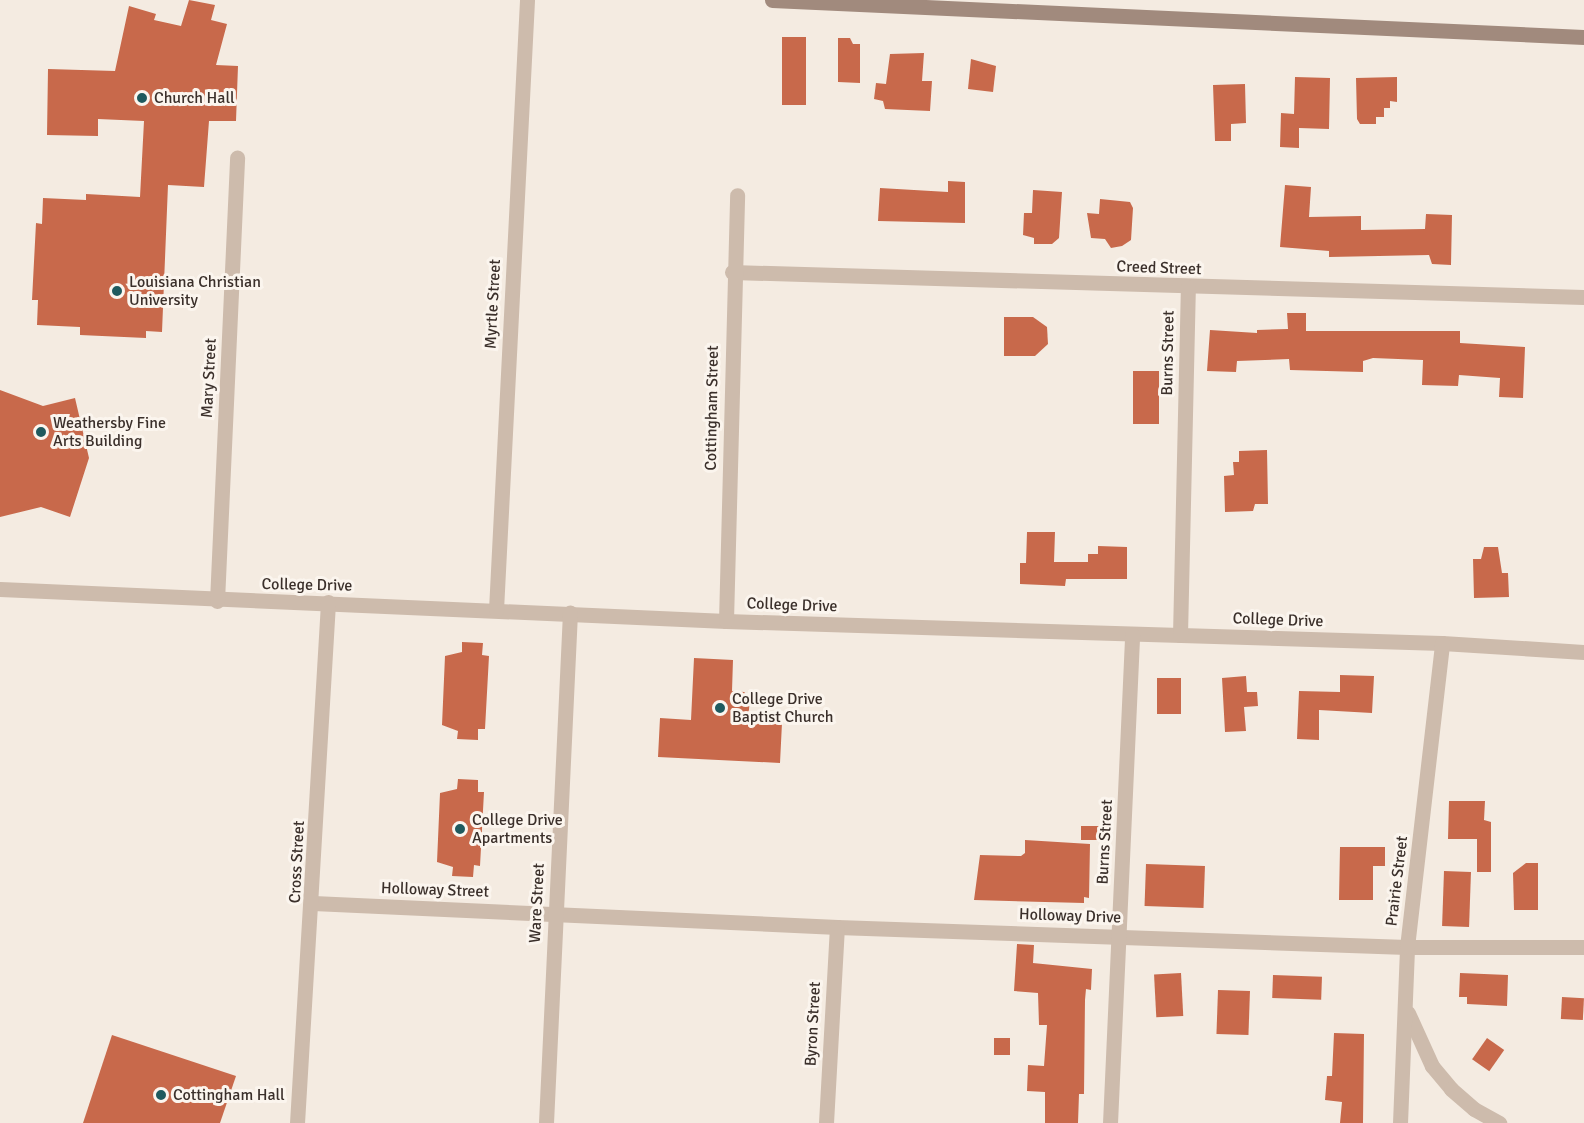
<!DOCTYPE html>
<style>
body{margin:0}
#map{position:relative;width:1584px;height:1123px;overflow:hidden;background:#f4ebe1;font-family:Signika,sans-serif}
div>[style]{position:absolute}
.building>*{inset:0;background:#c8694b;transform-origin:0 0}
.street>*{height:15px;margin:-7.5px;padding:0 7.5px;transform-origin:7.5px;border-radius:7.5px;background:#cdbbac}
.secondary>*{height:15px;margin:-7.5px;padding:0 7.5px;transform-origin:7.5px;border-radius:7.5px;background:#a18a7d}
.dots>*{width:16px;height:16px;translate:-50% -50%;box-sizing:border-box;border:3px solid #fbf5ee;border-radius:50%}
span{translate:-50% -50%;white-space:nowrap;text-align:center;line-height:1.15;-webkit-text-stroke:6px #fbf5ee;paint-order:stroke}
.poi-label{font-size:16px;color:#3b302b}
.left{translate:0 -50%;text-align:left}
.street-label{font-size:16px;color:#3b302b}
</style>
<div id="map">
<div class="building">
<div style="clip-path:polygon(189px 0,215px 5px,211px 20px,227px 24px,216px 65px,238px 66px,236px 121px,209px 121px,204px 187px,168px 185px,162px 332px,146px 331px,146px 338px,80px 335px,80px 327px,37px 325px,38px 300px,32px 300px,36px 223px,42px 224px,43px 198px,86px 200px,86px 194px,140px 197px,144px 121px,98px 119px,98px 136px,47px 135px,48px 69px,115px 71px,129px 6px,156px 14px,154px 20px,181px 26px)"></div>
<div style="left:782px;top:37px;width:24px;height:68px"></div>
<div style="clip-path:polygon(838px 38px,850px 38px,853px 44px,860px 44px,860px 83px,838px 82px)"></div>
<div style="clip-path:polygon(924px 53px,922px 81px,932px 81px,930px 111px,885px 109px,883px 101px,874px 99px,876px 83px,886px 84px,890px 54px)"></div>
<div style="clip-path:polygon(971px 59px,996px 66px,993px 92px,968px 89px)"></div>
<div style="clip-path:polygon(1295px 77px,1330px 78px,1329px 129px,1299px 128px,1299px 148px,1280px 147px,1281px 113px,1294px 114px)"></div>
<div style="clip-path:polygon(1397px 77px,1397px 102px,1390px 101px,1390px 108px,1384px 108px,1384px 117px,1376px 117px,1376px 124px,1360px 124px,1357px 119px,1356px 78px)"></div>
<div style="clip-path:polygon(1245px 84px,1246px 123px,1231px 124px,1231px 141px,1215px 141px,1213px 85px)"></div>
<div style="clip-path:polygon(948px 181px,965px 182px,965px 223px,878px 221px,880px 188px,948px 192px)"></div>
<div style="clip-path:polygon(1285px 185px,1311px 187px,1309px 217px,1361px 216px,1361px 230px,1425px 229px,1426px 214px,1452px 215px,1451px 265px,1432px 264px,1429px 255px,1329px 257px,1329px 251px,1280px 247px)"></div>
<div style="clip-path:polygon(1033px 190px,1062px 192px,1059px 238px,1052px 244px,1034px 244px,1034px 238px,1023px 235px,1024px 213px,1032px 213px)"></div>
<div style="clip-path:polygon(1100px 199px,1130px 202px,1133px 208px,1131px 240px,1122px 246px,1111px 248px,1105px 239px,1091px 238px,1087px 213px,1099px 214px)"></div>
<div style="clip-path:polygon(1287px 313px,1306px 313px,1306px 331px,1460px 331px,1460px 343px,1525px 347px,1523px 398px,1499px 397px,1500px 378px,1459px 375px,1458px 386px,1422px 385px,1423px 360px,1373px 358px,1363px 361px,1363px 372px,1290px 370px,1289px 359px,1237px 361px,1236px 372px,1207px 371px,1210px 330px,1257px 333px,1257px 330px,1288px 329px)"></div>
<div style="clip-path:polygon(1004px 317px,1033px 317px,1047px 327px,1048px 344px,1035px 356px,1004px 356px)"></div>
<div style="left:1133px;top:371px;width:26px;height:53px"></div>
<div style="clip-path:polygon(0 390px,43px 406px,75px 398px,89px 458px,70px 517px,41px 507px,0 517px)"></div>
<div style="clip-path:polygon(1267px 450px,1268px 504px,1255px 504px,1253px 511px,1225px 512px,1224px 476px,1234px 475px,1233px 462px,1239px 462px,1239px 451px)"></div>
<div style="clip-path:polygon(1027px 532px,1055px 532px,1054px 562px,1088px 562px,1088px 554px,1098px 554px,1098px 546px,1127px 547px,1127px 579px,1066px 579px,1065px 586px,1020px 584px,1020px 563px,1026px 563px)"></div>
<div style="clip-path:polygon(1484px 547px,1498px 547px,1502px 573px,1508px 573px,1509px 597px,1474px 598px,1473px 559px,1481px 559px)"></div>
<div style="clip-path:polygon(462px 642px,483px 643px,482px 655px,489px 656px,485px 729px,478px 729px,478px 740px,457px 739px,458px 731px,442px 725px,445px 656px,462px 652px)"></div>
<div style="clip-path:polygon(694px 658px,733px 660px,732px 691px,744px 692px,750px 697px,748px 722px,782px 723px,780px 763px,658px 757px,660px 718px,691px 720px)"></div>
<div style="clip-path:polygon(1340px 675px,1374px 676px,1372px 713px,1319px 710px,1319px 740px,1297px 739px,1299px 691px,1340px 692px)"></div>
<div style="clip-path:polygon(1246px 676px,1247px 692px,1257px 692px,1258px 706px,1244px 707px,1246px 731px,1225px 732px,1222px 678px)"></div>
<div style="left:1157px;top:678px;width:24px;height:36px"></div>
<div style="clip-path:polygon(458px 779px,478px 780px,478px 792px,484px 792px,480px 866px,474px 865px,473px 877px,452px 876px,453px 867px,437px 862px,440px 793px,457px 789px)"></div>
<div style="clip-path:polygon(1449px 801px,1485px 801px,1484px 820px,1491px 822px,1491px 872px,1477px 872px,1477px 839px,1448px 839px)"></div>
<div style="left:1081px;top:826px;width:27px;height:14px"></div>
<div style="clip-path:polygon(1025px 840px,1090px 844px,1089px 898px,1084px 897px,1084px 903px,974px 900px,980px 855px,1021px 856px,1025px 853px)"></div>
<div style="clip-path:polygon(1340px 847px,1385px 847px,1385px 866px,1373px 866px,1373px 900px,1339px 900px)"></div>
<div style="clip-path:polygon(1526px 863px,1538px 863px,1538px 910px,1514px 910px,1513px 873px)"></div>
<div style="left:1146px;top:864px;width:59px;height:42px;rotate:2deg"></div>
<div style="left:1444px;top:871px;width:27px;height:55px;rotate:2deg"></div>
<div style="clip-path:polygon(1017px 944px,1034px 945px,1033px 963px,1092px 969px,1091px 990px,1086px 989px,1085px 1000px,1084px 1094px,1079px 1094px,1078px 1123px,1045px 1123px,1045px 1092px,1027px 1091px,1028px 1065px,1044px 1066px,1047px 1025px,1039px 1025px,1038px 993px,1014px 991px)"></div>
<div style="left:1181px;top:973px;width:43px;height:27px;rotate:87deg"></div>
<div style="clip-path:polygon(1460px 973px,1508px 975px,1507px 1006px,1467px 1004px,1467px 997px,1459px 997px)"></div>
<div style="left:1273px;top:975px;width:49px;height:23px;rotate:2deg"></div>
<div style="left:1218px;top:990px;width:32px;height:44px;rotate:2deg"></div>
<div style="left:1562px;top:997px;width:22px;height:22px;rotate:3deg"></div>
<div style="clip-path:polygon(1334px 1033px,1364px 1034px,1363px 1123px,1340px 1123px,1342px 1102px,1325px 1100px,1327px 1076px,1332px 1076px)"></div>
<div style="clip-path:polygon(112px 1035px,236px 1076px,220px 1123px,83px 1123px)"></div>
<div style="left:994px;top:1038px;width:16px;height:17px"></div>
<div style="left:1487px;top:1038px;width:21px;height:26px;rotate:35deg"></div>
</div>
<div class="street">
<div style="left:732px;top:272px;width:852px;rotate:1.68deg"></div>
<div style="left:0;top:589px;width:727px;rotate:2.52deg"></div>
<div style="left:726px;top:621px;width:716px;rotate:1.76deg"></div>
<div style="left:1442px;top:643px;width:142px;rotate:3.6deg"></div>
<div style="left:217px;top:601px;width:444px;rotate:-87.4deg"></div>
<div style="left:496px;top:610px;width:611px;rotate:-87.09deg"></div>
<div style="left:726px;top:621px;width:426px;rotate:-88.5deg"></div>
<div style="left:1180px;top:635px;width:348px;rotate:-88.7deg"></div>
<div style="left:313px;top:903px;width:525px;rotate:2.62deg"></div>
<div style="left:837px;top:927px;width:570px;rotate:2.01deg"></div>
<div style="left:1407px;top:947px;width:177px"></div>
<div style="left:1408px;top:1013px;width:58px;rotate:65.6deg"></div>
<div style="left:1432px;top:1066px;width:30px;rotate:50deg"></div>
<div style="left:1451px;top:1089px;width:30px;rotate:41deg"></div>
<div style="left:1474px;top:1109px;width:29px;rotate:29deg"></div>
<div style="left:297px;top:1123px;width:522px;rotate:-86.59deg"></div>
<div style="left:546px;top:1123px;width:511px;rotate:-87.31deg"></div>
<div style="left:826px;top:1123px;width:196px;rotate:-86.8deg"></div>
<div style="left:1110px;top:1123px;width:489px;rotate:-87.4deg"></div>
<div style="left:1400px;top:1123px;width:176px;rotate:-87.7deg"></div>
<div style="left:1407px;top:947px;width:306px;rotate:-83.4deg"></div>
</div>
<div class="secondary">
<div style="left:772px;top:0;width:813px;rotate:2.61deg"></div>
</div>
<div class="dots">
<div style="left:142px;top:98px;background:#1f5a5e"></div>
<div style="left:117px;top:291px;background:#1f5a5e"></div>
<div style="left:41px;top:432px;background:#1f5a5e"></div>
<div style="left:720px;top:708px;background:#1f5a5e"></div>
<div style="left:460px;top:829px;background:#1f5a5e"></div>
<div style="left:161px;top:1095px;background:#1f5a5e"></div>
</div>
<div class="poi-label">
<span class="left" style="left:154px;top:98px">Church Hall</span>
<span class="left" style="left:129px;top:291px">Louisiana Christian<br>University</span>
<span class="left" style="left:53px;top:432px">Weathersby Fine<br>Arts Building</span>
<span class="left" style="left:732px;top:708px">College Drive<br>Baptist Church</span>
<span class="left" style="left:472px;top:829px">College Drive<br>Apartments</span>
<span class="left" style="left:173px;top:1095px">Cottingham Hall</span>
</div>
<div class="street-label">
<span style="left:1159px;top:268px;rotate:2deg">Creed Street</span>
<span style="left:493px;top:304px;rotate:-87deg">Myrtle Street</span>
<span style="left:1168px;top:353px;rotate:-89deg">Burns Street</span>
<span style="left:209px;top:378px;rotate:-87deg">Mary Street</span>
<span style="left:712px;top:408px;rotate:-89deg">Cottingham Street</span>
<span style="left:307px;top:585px;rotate:1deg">College Drive</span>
<span style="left:792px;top:605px;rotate:2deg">College Drive</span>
<span style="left:1278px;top:620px;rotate:2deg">College Drive</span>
<span style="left:1105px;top:842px;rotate:-87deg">Burns Street</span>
<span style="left:297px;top:862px;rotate:-87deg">Cross Street</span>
<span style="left:1397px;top:881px;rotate:-83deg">Prairie Street</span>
<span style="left:435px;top:890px;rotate:2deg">Holloway Street</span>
<span style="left:537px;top:903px;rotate:-87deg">Ware Street</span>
<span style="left:1070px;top:916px;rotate:2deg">Holloway Drive</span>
<span style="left:813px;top:1024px;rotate:-87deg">Byron Street</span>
</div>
</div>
